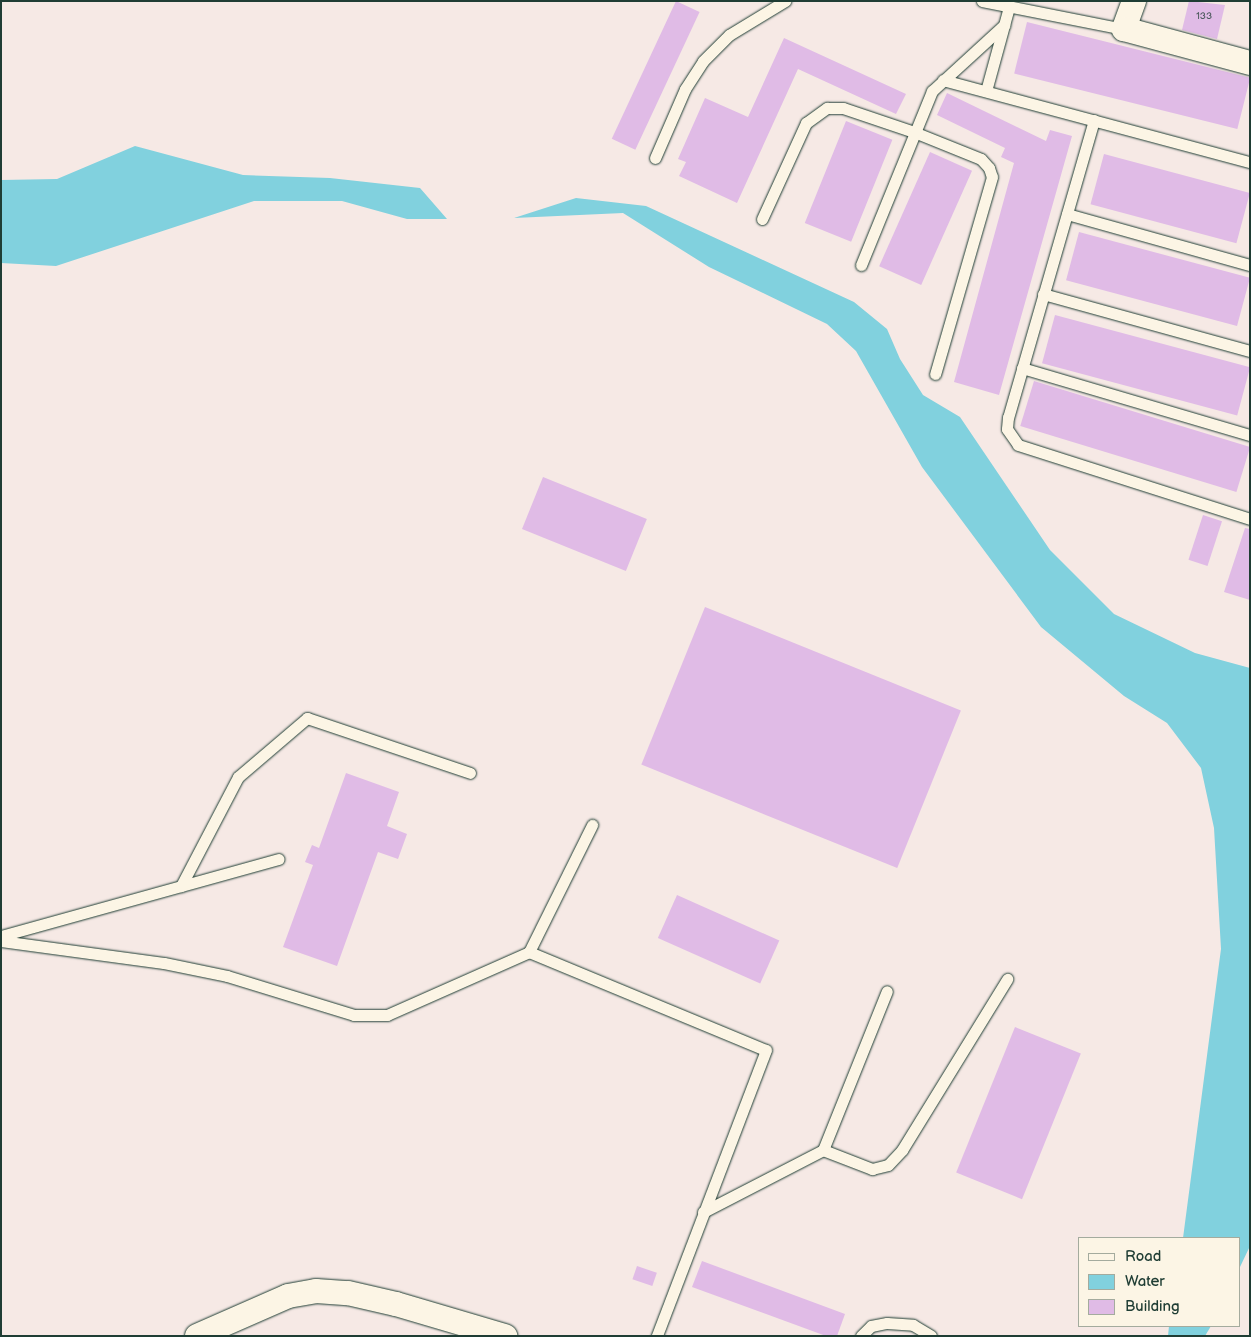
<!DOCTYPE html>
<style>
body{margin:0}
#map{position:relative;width:1251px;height:1337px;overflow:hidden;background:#f6e9e5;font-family:"Balsamiq Sans",sans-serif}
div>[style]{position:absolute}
.water>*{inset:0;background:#81d1de}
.building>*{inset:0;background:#e0bbe6;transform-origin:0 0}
.roads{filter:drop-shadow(0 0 1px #1f3d34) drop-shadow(0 0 1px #1f3d34)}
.service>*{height:11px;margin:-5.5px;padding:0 5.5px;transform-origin:5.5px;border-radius:5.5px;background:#fcf5e5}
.minor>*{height:24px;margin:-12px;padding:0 12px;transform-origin:12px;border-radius:12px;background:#fcf5e5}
span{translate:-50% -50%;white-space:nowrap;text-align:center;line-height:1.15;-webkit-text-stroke:4.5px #fcf5e5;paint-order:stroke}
.number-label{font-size:10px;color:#4f5c60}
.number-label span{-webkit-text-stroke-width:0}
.frame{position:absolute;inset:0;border:2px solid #1f3d34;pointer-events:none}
.legend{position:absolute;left:1078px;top:1237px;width:162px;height:90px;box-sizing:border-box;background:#fcf5e5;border:1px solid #a4ab9e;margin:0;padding:6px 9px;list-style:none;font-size:15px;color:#1f3d34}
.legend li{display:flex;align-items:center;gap:10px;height:25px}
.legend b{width:25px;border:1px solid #a4ab9e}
</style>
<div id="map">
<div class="water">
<div style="clip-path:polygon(135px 146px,243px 175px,330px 178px,420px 188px,447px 219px,407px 219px,342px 201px,254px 201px,56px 266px,1px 263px,1px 180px,57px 179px)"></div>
<div style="clip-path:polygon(576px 198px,646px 206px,854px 302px,887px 329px,900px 359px,923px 395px,960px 417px,1050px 550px,1114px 614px,1195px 653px,1250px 668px,1250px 1246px,1240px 1267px,1240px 1238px,1183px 1238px,1221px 949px,1214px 828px,1201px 768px,1167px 723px,1124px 696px,1041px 627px,922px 467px,856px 351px,827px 324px,709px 267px,623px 213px,514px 218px)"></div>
<div style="clip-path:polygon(1169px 1326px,1211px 1326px,1205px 1336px,1168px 1336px)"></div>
</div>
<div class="building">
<div style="left:676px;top:1px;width:26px;height:152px;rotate:25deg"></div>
<div style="clip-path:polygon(1189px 1px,1225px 5px,1217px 39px,1182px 30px)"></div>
<div style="left:1027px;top:22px;width:230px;height:53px;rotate:14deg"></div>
<div style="clip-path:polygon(784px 38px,906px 94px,896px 114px,798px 69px,737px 203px,679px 176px,686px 162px,678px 159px,705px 98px,748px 117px)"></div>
<div style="clip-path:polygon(947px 93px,1046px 141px,1050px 130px,1072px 136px,999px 395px,954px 382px,1014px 163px,1001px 157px,1005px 148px,937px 115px)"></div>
<div style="left:846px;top:121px;width:50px;height:110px;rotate:22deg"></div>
<div style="left:930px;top:152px;width:46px;height:125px;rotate:24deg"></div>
<div style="left:1104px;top:154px;width:151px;height:52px;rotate:15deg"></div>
<div style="left:1079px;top:232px;width:177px;height:50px;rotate:15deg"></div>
<div style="left:1055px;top:315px;width:202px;height:50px;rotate:15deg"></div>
<div style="left:1034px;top:381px;width:226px;height:47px;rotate:17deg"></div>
<div style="left:543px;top:477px;width:112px;height:56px;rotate:22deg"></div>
<div style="left:1203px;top:515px;width:20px;height:47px;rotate:18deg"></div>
<div style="clip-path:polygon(1245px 528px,1250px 529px,1250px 600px,1224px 592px)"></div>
<div style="left:705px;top:607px;width:276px;height:170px;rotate:22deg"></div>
<div style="clip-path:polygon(346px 773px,399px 792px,387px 826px,407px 834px,398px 859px,378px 852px,337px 966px,283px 947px,313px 865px,305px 862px,312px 845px,319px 848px)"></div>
<div style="left:677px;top:895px;width:112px;height:47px;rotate:24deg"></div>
<div style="left:1015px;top:1027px;width:71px;height:157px;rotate:22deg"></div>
<div style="clip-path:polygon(702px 1261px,845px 1314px,837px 1336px,826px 1336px,692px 1287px)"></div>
<div style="left:637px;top:1266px;width:21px;height:14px;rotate:19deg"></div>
</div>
<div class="roads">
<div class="service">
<div style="left:982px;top:1px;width:145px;rotate:11.2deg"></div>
<div style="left:943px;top:80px;width:318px;rotate:15deg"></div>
<div style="left:986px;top:91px;width:87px;rotate:-74.7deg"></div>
<div style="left:1094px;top:120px;width:309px;rotate:106.1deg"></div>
<div style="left:1008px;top:417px;width:12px;rotate:95deg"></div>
<div style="left:1007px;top:429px;width:19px;rotate:55deg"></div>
<div style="left:1018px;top:445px;width:244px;rotate:17.7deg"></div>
<div style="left:655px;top:158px;width:75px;rotate:-66.5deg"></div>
<div style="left:685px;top:89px;width:33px;rotate:-57deg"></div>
<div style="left:703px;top:61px;width:37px;rotate:-45deg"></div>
<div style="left:729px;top:35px;width:66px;rotate:-31.3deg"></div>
<div style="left:1067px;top:214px;width:190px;rotate:15.6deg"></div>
<div style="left:762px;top:219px;width:106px;rotate:-65.4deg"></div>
<div style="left:806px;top:123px;width:26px;rotate:-36deg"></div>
<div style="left:827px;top:108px;width:16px"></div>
<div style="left:843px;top:108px;width:75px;rotate:18.7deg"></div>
<div style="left:914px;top:132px;width:72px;rotate:21.9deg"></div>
<div style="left:981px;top:159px;width:12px;rotate:48deg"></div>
<div style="left:989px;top:168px;width:9px;rotate:72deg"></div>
<div style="left:992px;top:177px;width:205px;rotate:106.1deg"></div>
<div style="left:861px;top:265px;width:188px;rotate:-67.8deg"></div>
<div style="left:932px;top:91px;width:98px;rotate:-42.5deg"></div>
<div style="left:1043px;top:294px;width:215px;rotate:15.4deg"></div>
<div style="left:1022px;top:368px;width:238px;rotate:16.4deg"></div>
<div style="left:181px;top:886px;width:123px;rotate:-62.4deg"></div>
<div style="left:238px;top:777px;width:91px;rotate:-40.5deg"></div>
<div style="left:307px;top:718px;width:172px;rotate:18.6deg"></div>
<div style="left:1px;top:936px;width:288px;rotate:-15.5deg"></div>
<div style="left:1px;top:941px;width:164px;rotate:7.7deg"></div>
<div style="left:164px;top:963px;width:64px;rotate:11.7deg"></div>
<div style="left:227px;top:976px;width:133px;rotate:17.1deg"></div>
<div style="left:354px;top:1015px;width:33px"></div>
<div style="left:387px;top:1015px;width:155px;rotate:-23.9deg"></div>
<div style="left:529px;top:952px;width:142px;rotate:-63.6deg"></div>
<div style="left:529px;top:952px;width:256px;rotate:22.5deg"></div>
<div style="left:766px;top:1050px;width:306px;rotate:110.9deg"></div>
<div style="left:823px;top:1150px;width:53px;rotate:21.2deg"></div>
<div style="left:872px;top:1169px;width:16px;rotate:-14deg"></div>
<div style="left:888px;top:1165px;width:21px;rotate:-47deg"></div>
<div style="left:902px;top:1150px;width:201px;rotate:-58.4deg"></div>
<div style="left:703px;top:1212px;width:135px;rotate:-27.3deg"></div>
<div style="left:823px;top:1150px;width:171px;rotate:-68.1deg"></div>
<div style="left:861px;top:1336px;width:14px;rotate:-45deg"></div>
<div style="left:871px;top:1326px;width:16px;rotate:-11deg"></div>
<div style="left:887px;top:1323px;width:26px;rotate:4deg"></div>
<div style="left:913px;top:1325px;width:21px;rotate:31deg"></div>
</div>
<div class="minor">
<div style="left:1134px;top:1px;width:30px;rotate:110deg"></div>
<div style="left:1124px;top:29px;width:131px;rotate:15.1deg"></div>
<div style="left:197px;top:1336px;width:99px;rotate:-23.7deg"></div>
<div style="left:288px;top:1296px;width:28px;rotate:-10deg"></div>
<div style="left:316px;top:1291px;width:32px;rotate:4deg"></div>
<div style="left:348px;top:1293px;width:49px;rotate:12.9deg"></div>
<div style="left:396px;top:1304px;width:114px;rotate:16.4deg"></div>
</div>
</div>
<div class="number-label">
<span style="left:1204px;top:17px">133</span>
</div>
<div class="frame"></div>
<ul class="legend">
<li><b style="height:6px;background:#fcf5e5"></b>Road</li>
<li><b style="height:14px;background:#81d1de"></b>Water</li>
<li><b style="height:14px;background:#e0bbe6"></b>Building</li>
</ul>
</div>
